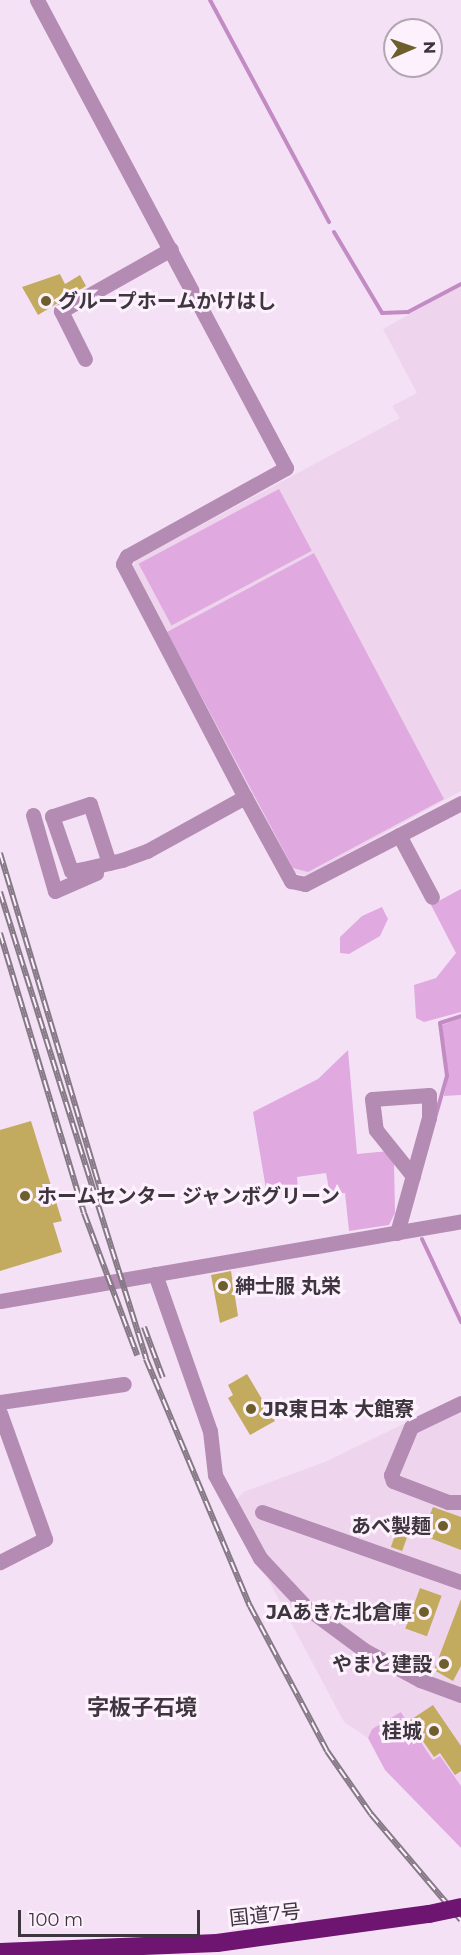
<!DOCTYPE html>
<meta charset="utf-8">
<style>
body{margin:0}
#map{position:relative;width:461px;height:1955px;overflow:hidden;background:#f5e1f5;font-family:Montserrat,"Noto Sans JP",sans-serif}
div>[style]{position:absolute}
.built>*{inset:0;background:#eed4ed}
.green>*{inset:0;background:#e0aae0;transform-origin:0 0}
.stream>*{height:4px;margin:-2px;padding:0 2px;transform-origin:2px;border-radius:2px;background:#c28bc3}
.building>*{inset:0;background:#c2ab5e;transform-origin:0 0}
.minor>*{height:15px;margin:-7.5px;padding:0 7.5px;transform-origin:7.5px;border-radius:7.5px;background:#b38bb3}
.highway>*{height:18px;margin:-9px;padding:0 9px;transform-origin:9px;border-radius:9px;background:#6d1571}
.rail>*{height:6px;margin-top:-3px;transform-origin:0;background:repeating-linear-gradient(90deg,#fdf1fd 0 11px,#867986 0 22px);box-sizing:border-box;border-block:2px solid #867986}
.highway-bridge>*{height:18px;margin:-9px;padding:0 9px;transform-origin:9px;border-radius:9px;background:#6d1571}
.dots>*{width:16px;height:16px;translate:-50% -50%;box-sizing:border-box;border:3px solid #fdf1fd;border-radius:50%}
span{translate:-50% -50%;white-space:nowrap;text-align:center;line-height:1.15;-webkit-text-stroke:6px #fdf1fd;paint-order:stroke}
.poi-label{font-size:20px;color:#3e363e;font-weight:700}
.left{translate:0 -50%;text-align:left}
.right{translate:-100% -50%;text-align:right}
.street-label{font-size:20px;color:#3e363e}
.quarter-label{font-size:22px;color:#3e363e;font-weight:700}
.north{position:absolute;left:383px;top:18px;width:60px;height:60px;box-sizing:border-box;background:#fdf1fd;border:2px solid #b1a6b1;border-radius:50%;rotate:88deg;font-size:16px;font-weight:700;line-height:24px;text-align:center;color:#3e363e}
.north::after{content:'';display:block;margin:auto;width:21px;height:27px;background:#6d5e2b;clip-path:polygon(50% 0,100% 100%,50% 72%,0 100%)}
.scale{position:absolute;left:18px;top:1910px;width:182px;height:27px;box-sizing:border-box;border:3px solid #3e363e;border-top:0;padding-left:8px;font-size:18px;line-height:21px;white-space:nowrap;color:#3e363e;-webkit-text-stroke:4px #fdf1fd;paint-order:stroke}
</style>
<div id="map">
<div class="built">
<div style="clip-path:polygon(461px 285px,461px 791px,307px 876px,292px 872px,132px 568px,136px 560px,400px 418px,392px 406px,417px 393px,383px 329px)"></div>
<div style="clip-path:polygon(461px 1396px,461px 1786px,440px 1757px,434px 1761px,402px 1712px,372px 1729px,368px 1738px,344px 1722px,230px 1508px,243px 1492px,325px 1462px)"></div>
</div>
<div class="green">
<div style="left:279px;top:489px;width:70px;height:159px;rotate:62deg"></div>
<div style="clip-path:polygon(314px 553px,444px 799px,308px 872px,293px 868px,167px 632px)"></div>
<div style="clip-path:polygon(461px 889px,461px 1012px,424px 1022px,416px 1018px,414px 985px,436px 978px,456px 953px,431px 905px)"></div>
<div style="clip-path:polygon(382px 907px,388px 919px,380px 936px,349px 954px,340px 953px,340px 937px,362px 916px)"></div>
<div style="clip-path:polygon(461px 1018px,461px 1095px,444px 1096px,448px 1075px,442px 1025px)"></div>
<div style="clip-path:polygon(348px 1050px,357px 1154px,389px 1151px,394px 1161px,395px 1213px,389px 1225px,349px 1231px,345px 1193px,330px 1195px,326px 1173px,297px 1177px,298px 1189px,267px 1195px,253px 1112px,318px 1079px)"></div>
<div style="clip-path:polygon(401px 1712px,433px 1760px,440px 1756px,461px 1786px,461px 1848px,385px 1770px,368px 1738px,372px 1729px)"></div>
</div>
<div class="stream">
<div style="left:210px;top:0;width:252px;rotate:61.8deg"></div>
<div style="left:334px;top:232px;width:94px;rotate:59.3deg"></div>
<div style="left:382px;top:313px;width:26px;rotate:-2deg"></div>
<div style="left:408px;top:312px;width:60px;rotate:-27.8deg"></div>
<div style="left:435px;top:1118px;width:44px;rotate:-74.1deg"></div>
<div style="left:447px;top:1076px;width:53px;rotate:-97.5deg"></div>
<div style="left:440px;top:1023px;width:22px;rotate:-18deg"></div>
<div style="left:422px;top:1239px;width:92px;rotate:64.8deg"></div>
</div>
<div class="building">
<div style="clip-path:polygon(60px 274px,65px 284px,80px 275px,86px 286px,38px 315px,22px 287px)"></div>
<div style="clip-path:polygon(31px 1121px,62px 1221px,53px 1223px,62px 1252px,0 1271px,0 1130px)"></div>
<div style="clip-path:polygon(231px 1271px,238px 1316px,220px 1323px,211px 1275px)"></div>
<div style="clip-path:polygon(247px 1374px,275px 1421px,250px 1435px,228px 1398px,233px 1395px,228px 1385px)"></div>
<div style="clip-path:polygon(433px 1507px,461px 1517px,461px 1550px,422px 1535px)"></div>
<div style="left:397px;top:1530px;width:12px;height:18px;rotate:20deg"></div>
<div style="left:420px;top:1588px;width:23px;height:43px;rotate:20deg"></div>
<div style="clip-path:polygon(461px 1599px,461px 1666px,453px 1681px,434px 1670px)"></div>
<div style="clip-path:polygon(433px 1705px,461px 1746px,461px 1771px,455px 1775px,440px 1753px,434px 1757px,409px 1721px)"></div>
</div>
<div class="minor">
<div style="left:37px;top:0;width:530px;rotate:61.98deg"></div>
<div style="left:286px;top:468px;width:182px;rotate:151deg"></div>
<div style="left:127px;top:556px;width:9px;rotate:117deg"></div>
<div style="left:123px;top:564px;width:263px;rotate:62.4deg"></div>
<div style="left:245px;top:797px;width:96px;rotate:61.3deg"></div>
<div style="left:291px;top:881px;width:14px;rotate:12deg"></div>
<div style="left:305px;top:884px;width:176px;rotate:-27.4deg"></div>
<div style="left:85px;top:359px;width:54px;rotate:-116.6deg"></div>
<div style="left:61px;top:311px;width:126px;rotate:-29.4deg"></div>
<div style="left:33px;top:815px;width:79px;rotate:73.9deg"></div>
<div style="left:55px;top:891px;width:45px;rotate:-23.7deg"></div>
<div style="left:399px;top:835px;width:70px;rotate:62deg"></div>
<div style="left:109px;top:863px;width:62px;rotate:-107.9deg"></div>
<div style="left:90px;top:804px;width:40px;rotate:162deg"></div>
<div style="left:52px;top:816px;width:58px;rotate:70.9deg"></div>
<div style="left:71px;top:871px;width:12px;rotate:-9deg"></div>
<div style="left:83px;top:869px;width:40px;rotate:-13deg"></div>
<div style="left:122px;top:860px;width:27px;rotate:-20deg"></div>
<div style="left:147px;top:851px;width:112px;rotate:-28.9deg"></div>
<div style="left:397px;top:1233px;width:119px;rotate:-74.5deg"></div>
<div style="left:429px;top:1118px;width:23px;rotate:-90deg"></div>
<div style="left:429px;top:1095px;width:57px;rotate:176deg"></div>
<div style="left:372px;top:1099px;width:31px;rotate:83deg"></div>
<div style="left:376px;top:1130px;width:59px;rotate:51.2deg"></div>
<div style="left:155px;top:1274px;width:166px;rotate:70.7deg"></div>
<div style="left:210px;top:1431px;width:44px;rotate:83.5deg"></div>
<div style="left:215px;top:1475px;width:94px;rotate:61.5deg"></div>
<div style="left:260px;top:1558px;width:69px;rotate:46.8deg"></div>
<div style="left:307px;top:1608px;width:71px;rotate:36.4deg"></div>
<div style="left:364px;top:1650px;width:64px;rotate:28.2deg"></div>
<div style="left:420px;top:1680px;width:44px;rotate:20.1deg"></div>
<div style="left:0;top:1301px;width:468px;rotate:-9.8deg"></div>
<div style="left:0;top:1402px;width:125px;rotate:-8.3deg"></div>
<div style="left:461px;top:1403px;width:55px;rotate:154.4deg"></div>
<div style="left:411px;top:1427px;width:52px;rotate:112.6deg"></div>
<div style="left:391px;top:1475px;width:6px;rotate:72deg"></div>
<div style="left:393px;top:1481px;width:59px;rotate:20.9deg"></div>
<div style="left:448px;top:1502px;width:13px"></div>
<div style="left:0;top:1413px;width:134px;rotate:70.3deg"></div>
<div style="left:45px;top:1539px;width:51px;rotate:152.9deg"></div>
<div style="left:262px;top:1512px;width:211px;rotate:19.4deg"></div>
</div>
<div class="highway">
<div style="left:0;top:1952px;width:217px;rotate:-2.4deg"></div>
<div style="left:217px;top:1943px;width:214px;rotate:-7.8deg"></div>
</div>
<div class="rail">
<div style="left:0;top:853px;width:363px;rotate:73.4deg"></div>
<div style="left:0;top:892px;width:489px;rotate:72.6deg"></div>
<div style="left:146px;top:1359px;width:268px;rotate:67.2deg"></div>
<div style="left:250px;top:1606px;width:164px;rotate:62deg"></div>
<div style="left:327px;top:1751px;width:77px;rotate:55.1deg"></div>
<div style="left:371px;top:1814px;width:139px;rotate:49.7deg"></div>
<div style="left:0;top:933px;width:292px;rotate:73.3deg"></div>
<div style="left:84px;top:1213px;width:152px;rotate:69.5deg"></div>
<div style="left:144px;top:1327px;width:54px;rotate:69.6deg"></div>
</div>
<div class="highway-bridge">
<div style="left:429px;top:1914px;width:33px;rotate:-12deg"></div>
</div>
<div class="dots">
<div style="left:46px;top:301px;background:#6d5e2b"></div>
<div style="left:25px;top:1196px;background:#6d5e2b"></div>
<div style="left:223px;top:1286px;background:#6d5e2b"></div>
<div style="left:251px;top:1409px;background:#6d5e2b"></div>
<div style="left:443px;top:1526px;background:#6d5e2b"></div>
<div style="left:424px;top:1612px;background:#6d5e2b"></div>
<div style="left:444px;top:1664px;background:#6d5e2b"></div>
<div style="left:434px;top:1731px;background:#6d5e2b"></div>
</div>
<div class="poi-label">
<span class="left" style="left:58px;top:301px">グループホームかけはし</span>
<span class="left" style="left:37px;top:1196px">ホームセンター ジャンボグリーン</span>
<span class="left" style="left:235px;top:1286px">紳士服 丸栄</span>
<span class="left" style="left:263px;top:1409px">JR東日本 大館寮</span>
<span class="right" style="left:431px;top:1526px">あべ製麺</span>
<span class="right" style="left:412px;top:1612px">JAあきた北倉庫</span>
<span class="right" style="left:432px;top:1664px">やまと建設</span>
<span class="right" style="left:422px;top:1731px">桂城</span>
</div>
<div class="street-label">
<span style="left:265px;top:1915px;rotate:-6deg">国道7号</span>
</div>
<div class="quarter-label">
<span style="left:142px;top:1708px">字板子石境</span>
</div>
<div class="north">N</div>
<div class="scale">100 m</div>
</div>
